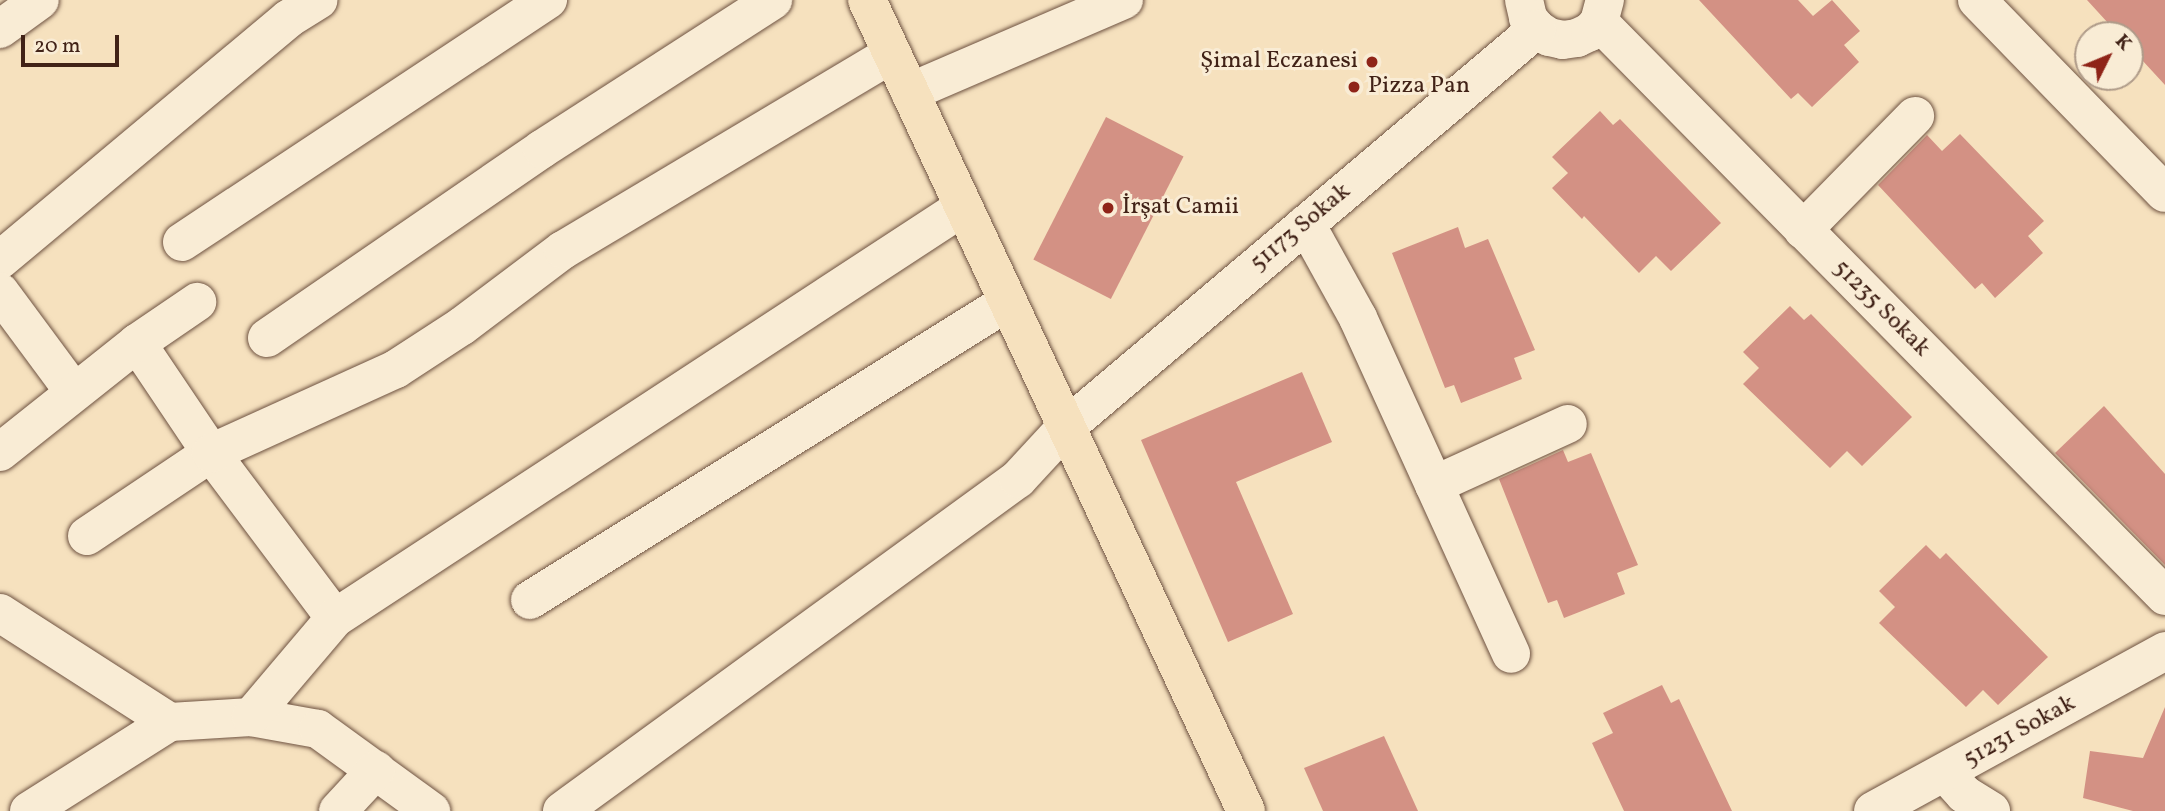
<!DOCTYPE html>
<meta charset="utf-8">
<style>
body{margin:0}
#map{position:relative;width:2165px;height:811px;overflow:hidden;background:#f6e1be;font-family:Vollkorn,serif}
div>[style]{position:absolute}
.building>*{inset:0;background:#d39184;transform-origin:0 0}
.roads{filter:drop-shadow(0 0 2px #6e5241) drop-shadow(0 0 2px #6e5241)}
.minor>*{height:38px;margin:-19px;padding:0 19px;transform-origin:19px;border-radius:19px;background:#f9ecd5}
.major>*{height:38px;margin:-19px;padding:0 19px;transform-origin:19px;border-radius:19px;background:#f6e1be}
.dots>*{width:19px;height:19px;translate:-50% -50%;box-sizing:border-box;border:4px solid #f9ecd5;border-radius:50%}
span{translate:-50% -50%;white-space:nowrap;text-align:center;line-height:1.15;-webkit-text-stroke:6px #f9ecd5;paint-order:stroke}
.poi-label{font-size:24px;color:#412217}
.right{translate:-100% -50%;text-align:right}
.left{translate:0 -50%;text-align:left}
.street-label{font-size:24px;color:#412217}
.north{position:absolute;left:2074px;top:21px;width:70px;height:70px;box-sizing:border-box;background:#f9ecd5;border:2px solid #af9b89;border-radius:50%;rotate:47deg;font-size:19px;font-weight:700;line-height:28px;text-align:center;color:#412217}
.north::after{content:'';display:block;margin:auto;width:24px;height:32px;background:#8f2418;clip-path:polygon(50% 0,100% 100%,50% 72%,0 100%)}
.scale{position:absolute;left:21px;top:35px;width:98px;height:32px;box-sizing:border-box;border:4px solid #412217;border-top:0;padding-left:9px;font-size:21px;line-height:24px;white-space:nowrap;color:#412217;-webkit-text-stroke:5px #f9ecd5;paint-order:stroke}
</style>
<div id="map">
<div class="building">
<div style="clip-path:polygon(1699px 0,1798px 0,1813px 16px,1832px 0,1860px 31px,1844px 45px,1859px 62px,1812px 107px,1798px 93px,1791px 99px)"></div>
<div style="clip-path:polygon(2087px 0,2165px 0,2165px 85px,2130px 47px,2130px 35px,2119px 35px)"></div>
<div style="clip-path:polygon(1600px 111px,1613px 125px,1620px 119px,1721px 223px,1671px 271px,1656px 256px,1639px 273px,1584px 216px,1582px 219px,1552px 188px,1568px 173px,1552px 157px)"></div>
<div style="left:1106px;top:117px;width:87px;height:160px;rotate:27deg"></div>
<div style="clip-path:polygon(1960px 134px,2044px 221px,2028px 236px,2043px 253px,1995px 298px,1982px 283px,1975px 289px,1878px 185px,1927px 135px,1942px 151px)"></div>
<div style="clip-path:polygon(1458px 227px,1465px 248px,1488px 239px,1535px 350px,1514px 358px,1522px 379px,1461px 403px,1454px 385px,1445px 388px,1392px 253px)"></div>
<div style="clip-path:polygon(1790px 306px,1804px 320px,1811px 314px,1912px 417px,1862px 466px,1847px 451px,1830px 468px,1743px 384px,1759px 368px,1743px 352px)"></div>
<div style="clip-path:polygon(1302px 372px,1332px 442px,1236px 482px,1293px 614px,1228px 642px,1141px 440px)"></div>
<div style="clip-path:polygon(2104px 406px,2165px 474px,2165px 565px,2055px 453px)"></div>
<div style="clip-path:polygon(1563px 450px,1568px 462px,1591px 453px,1638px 565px,1617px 573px,1625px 594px,1564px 618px,1557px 600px,1548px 603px,1499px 479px)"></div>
<div style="clip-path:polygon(1926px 545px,1940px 559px,1946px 553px,2048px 657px,1998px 705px,1983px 690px,1966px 707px,1879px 623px,1895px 607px,1879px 591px)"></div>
<div style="clip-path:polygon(1662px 685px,1671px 703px,1679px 699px,1732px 811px,1624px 811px,1592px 743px,1613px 733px,1603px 713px)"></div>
<div style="clip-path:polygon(2165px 707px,2165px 811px,2133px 811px,2083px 798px,2090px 751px,2143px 758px)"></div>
<div style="clip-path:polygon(1384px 736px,1418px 811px,1323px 811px,1304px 768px)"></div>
</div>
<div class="roads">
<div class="minor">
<div style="left:1524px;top:0;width:18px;rotate:77deg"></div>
<div style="left:1528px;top:18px;width:14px;rotate:51deg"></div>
<div style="left:1537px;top:29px;width:14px;rotate:34deg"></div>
<div style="left:1549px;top:37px;width:14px;rotate:12deg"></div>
<div style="left:1563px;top:40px;width:14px;rotate:-8deg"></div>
<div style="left:1577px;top:38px;width:14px;rotate:-25deg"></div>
<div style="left:1590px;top:32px;width:13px;rotate:-48deg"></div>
<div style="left:1599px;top:22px;width:23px;rotate:-75deg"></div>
<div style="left:1977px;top:0;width:269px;rotate:45.8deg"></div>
<div style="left:1599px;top:22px;width:806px;rotate:45.4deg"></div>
<div style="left:0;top:29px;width:49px;rotate:-35.9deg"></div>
<div style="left:910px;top:92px;width:233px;rotate:-23.3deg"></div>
<div style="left:1306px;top:224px;width:107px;rotate:61deg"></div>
<div style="left:1358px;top:318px;width:369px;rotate:65.5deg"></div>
<div style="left:1803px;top:230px;width:160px;rotate:-45.5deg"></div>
<div style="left:182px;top:242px;width:439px;rotate:-33.5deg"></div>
<div style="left:0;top:260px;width:376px;rotate:-39.9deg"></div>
<div style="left:288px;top:19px;width:36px;rotate:-32deg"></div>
<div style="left:0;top:292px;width:124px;rotate:53.5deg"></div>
<div style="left:267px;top:338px;width:334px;rotate:-34.5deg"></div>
<div style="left:542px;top:149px;width:275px;rotate:-32.8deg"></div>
<div style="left:137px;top:343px;width:133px;rotate:56.1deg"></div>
<div style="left:211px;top:453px;width:206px;rotate:53.1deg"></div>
<div style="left:0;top:452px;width:175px;rotate:-38.5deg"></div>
<div style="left:137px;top:343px;width:73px;rotate:-34.3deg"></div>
<div style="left:1434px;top:485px;width:147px;rotate:-24.5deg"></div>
<div style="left:87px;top:536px;width:149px;rotate:-33.8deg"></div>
<div style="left:211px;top:453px;width:203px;rotate:-24.4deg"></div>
<div style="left:396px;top:369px;width:79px;rotate:-33.1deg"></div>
<div style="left:462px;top:326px;width:126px;rotate:-37deg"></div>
<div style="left:563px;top:250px;width:383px;rotate:-30.8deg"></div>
<div style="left:530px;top:600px;width:561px;rotate:-31.96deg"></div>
<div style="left:0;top:613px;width:202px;rotate:32.7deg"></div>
<div style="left:170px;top:722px;width:81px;rotate:-3.5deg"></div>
<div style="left:251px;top:717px;width:68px;rotate:10.2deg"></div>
<div style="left:318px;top:729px;width:140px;rotate:36deg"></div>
<div style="left:251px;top:717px;width:130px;rotate:-49.7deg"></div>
<div style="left:335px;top:618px;width:751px;rotate:-33.2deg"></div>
<div style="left:1946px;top:774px;width:27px;rotate:48deg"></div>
<div style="left:1964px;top:794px;width:32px;rotate:32deg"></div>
<div style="left:29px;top:811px;width:167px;rotate:-32.3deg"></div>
<div style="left:338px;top:811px;width:56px;rotate:-47.2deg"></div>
<div style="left:562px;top:811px;width:564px;rotate:-36.06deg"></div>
<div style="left:1018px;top:479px;width:69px;rotate:-47.3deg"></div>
<div style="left:1065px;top:428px;width:618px;rotate:-40.21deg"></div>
<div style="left:1873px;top:811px;width:333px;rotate:-28.7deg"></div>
</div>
<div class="major">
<div style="left:867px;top:0;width:895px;rotate:64.95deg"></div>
</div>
</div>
<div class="dots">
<div style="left:1372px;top:62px;background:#8f2418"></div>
<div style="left:1354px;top:87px;background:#8f2418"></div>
<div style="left:1108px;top:208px;background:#8f2418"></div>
</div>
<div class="poi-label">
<span class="right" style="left:1358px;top:62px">Şimal Eczanesi</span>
<span class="left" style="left:1368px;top:87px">Pizza Pan</span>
<span class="left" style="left:1122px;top:208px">İrşat Camii</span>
</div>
<div class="street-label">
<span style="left:1301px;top:228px;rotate:-40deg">51173 Sokak</span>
<span style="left:1881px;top:309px;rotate:45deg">51235 Sokak</span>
<span style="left:2020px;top:732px;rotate:-29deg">51231 Sokak</span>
</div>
<div class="north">K</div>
<div class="scale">20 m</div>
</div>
